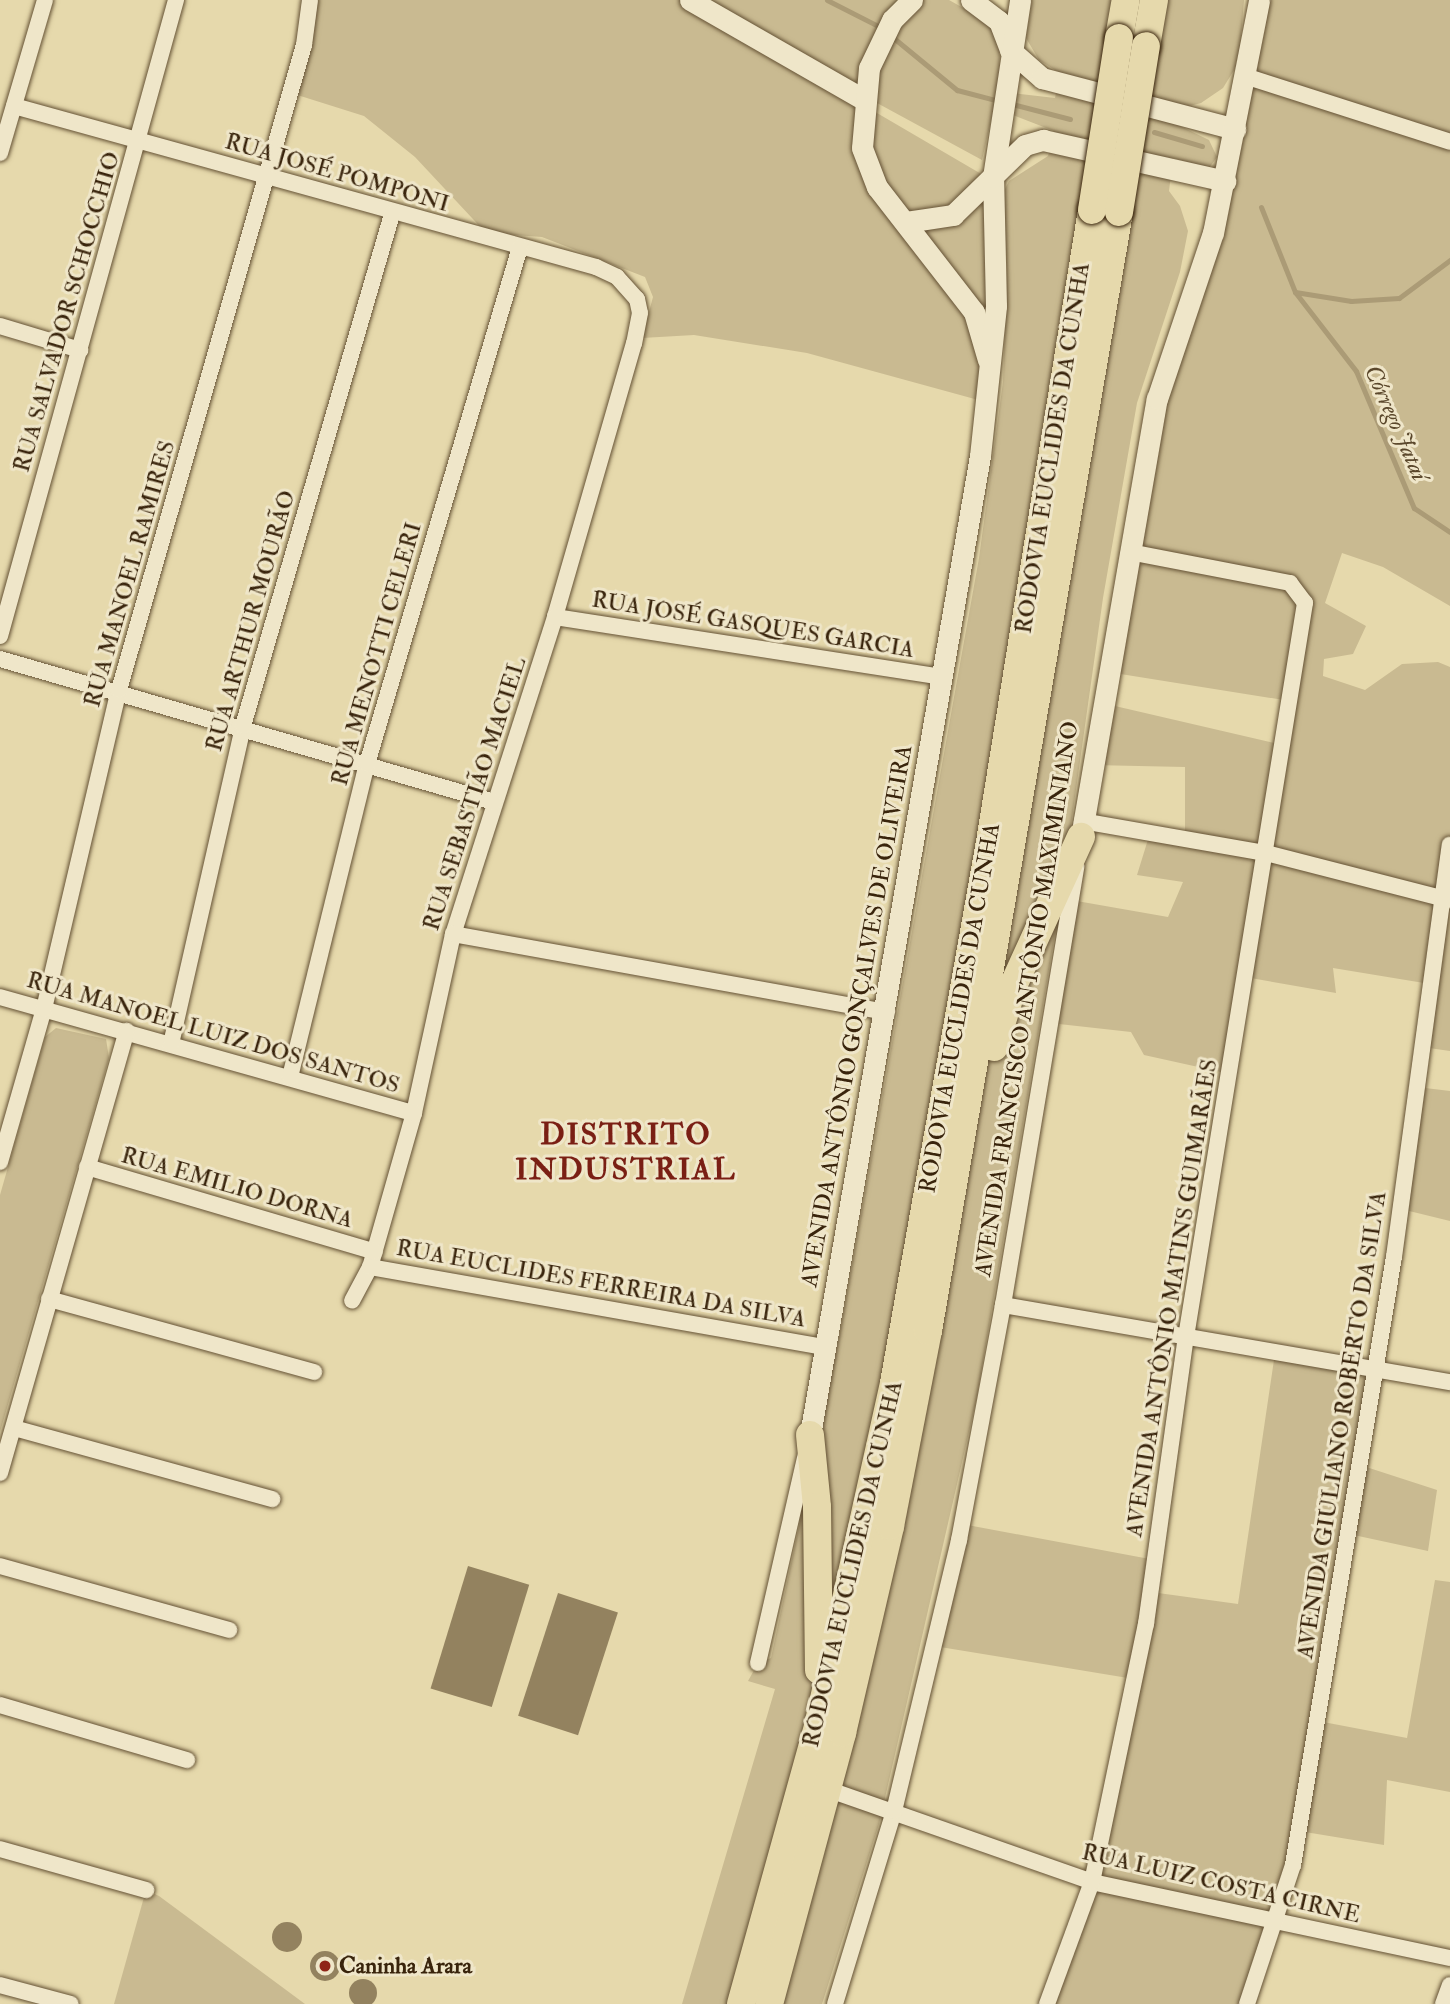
<!DOCTYPE html>
<meta charset="utf-8">
<style>
body{margin:0}
#map{position:relative;width:1450px;height:2004px;overflow:hidden;background:#e6d9ac;font-family:"IM FELL Double Pica",serif}
div>[style]{position:absolute}
.green>*{inset:0;background:#c9ba91}
.stream>*{height:5px;margin:-2.5px;padding:0 2.5px;transform-origin:2.5px;border-radius:2.5px;background:#ab9b76}
.building>*{inset:0;background:#93825f;transform-origin:0 0}
.round{border-radius:50%}
.roads{filter:drop-shadow(0 0 2px #645134) drop-shadow(0 0 2px #645134)}
.minor>*{height:16px;margin:-8px;padding:0 8px;transform-origin:8px;border-radius:8px;background:#efe6c9}
.secondary>*{height:21px;margin:-10.5px;padding:0 10.5px;transform-origin:10.5px;border-radius:10.5px;background:#efe6c9}
.motorway>*{height:28px;margin:-14px;padding:0 14px;transform-origin:14px;border-radius:14px;background:#e6d9ac}
.bridges{filter:drop-shadow(0 0 2px #39240c) drop-shadow(0 0 2px #39240c)}
.motorway-bridge>*{height:28px;margin:-14px;padding:0 14px;transform-origin:14px;border-radius:14px;background:#e6d9ac}
.dots>*{width:19px;height:19px;translate:-50% -50%;box-sizing:border-box;border:4px solid #efe6c9;border-radius:50%}
span{translate:-50% -50%;white-space:nowrap;text-align:center;line-height:1.15;-webkit-text-stroke:6px #efe6c9;paint-order:stroke}
.street-label{font-size:23px;color:#39240c}
.poi-label{font-size:23px;color:#39240c;font-weight:700}
.left{translate:0 -50%;text-align:left}
.water-label{font-size:24px;color:#5b482c;font-style:italic}
.district-label{font-size:30px;color:#7a1f14;font-weight:700;letter-spacing:2px}
</style>
<div id="map">
<div class="green">
<div style="clip-path:polygon(310px 0,949px 0,999px 28px,1000px 81px,982px 160px,752px 35px,752px 40px,983px 175px,991px 300px,982px 401px,807px 353px,694px 335px,642px 338px,653px 297px,645px 277px,542px 237px,486px 233px,415px 157px,364px 116px,291px 93px)"></div>
<div style="clip-path:polygon(1032px 0,1244px 0,1239px 62px,1223px 88px,1201px 103px,1182px 108px,1176px 124px,1209px 140px,1217px 157px,1209px 168px,1173px 158px,1169px 191px,1180px 206px,1188px 231px,1180px 272px,1137px 403px,1103px 598px,1059px 910px,977px 1397px,879px 1824px,822px 2004px,682px 2004px,775px 1689px,748px 1681px,758px 1663px,771px 1658px,840px 1333px,979px 558px,1003px 382px,1007px 269px,1003px 193px,1009px 181px,1048px 156px,1054px 131px,1008px 113px,1012px 93px,1055px 98px,1060px 73px,1039px 60px,1026px 38px)"></div>
<div style="clip-path:polygon(1259px 0,1450px 0,1450px 606px,1383px 567px,1342px 553px,1325px 603px,1366px 626px,1353px 654px,1324px 659px,1323px 676px,1365px 690px,1402px 664px,1438px 662px,1450px 667px,1450px 1051px,1422px 1047px,1430px 984px,1333px 968px,1336px 993px,1245px 977px,1230px 1074px,1144px 1055px,1131px 1032px,1050px 1023px,1071px 900px,1168px 917px,1183px 882px,1137px 875px,1150px 833px,1185px 839px,1185px 767px,1092px 765px,1102px 703px,1283px 745px,1290px 701px,1108px 672px,1157px 399px,1213px 233px)"></div>
<div style="clip-path:polygon(56px 1028px,106px 1039px,109px 1058px,0 1432px,0 1195px,45px 1037px)"></div>
<div style="clip-path:polygon(1417px 1087px,1450px 1091px,1450px 1221px,1401px 1209px)"></div>
<div style="clip-path:polygon(1275px 1353px,1375px 1371px,1360px 1465px,1437px 1490px,1428px 1551px,1349px 1534px,1318px 1721px,1407px 1738px,1435px 1580px,1450px 1582px,1450px 1792px,1387px 1780px,1384px 1845px,1299px 1831px,1247px 2004px,1047px 2004px,1092px 1882px,1134px 1679px,934px 1646px,962px 1524px,1155px 1560px,1151px 1592px,1238px 1604px)"></div>
<div style="clip-path:polygon(146px 1890px,159px 1896px,305px 2004px,114px 2004px)"></div>
</div>
<div class="stream">
<div style="left:827px;top:0;width:62px;rotate:27deg"></div>
<div style="left:890px;top:35px;width:87px;rotate:39.4deg"></div>
<div style="left:957px;top:90px;width:43px;rotate:14.7deg"></div>
<div style="left:1008px;top:103px;width:64px;rotate:14.5deg"></div>
<div style="left:1154px;top:132px;width:50px;rotate:16.3deg"></div>
<div style="left:1261px;top:207px;width:92px;rotate:68.2deg"></div>
<div style="left:1295px;top:292px;width:100px;rotate:52.3deg"></div>
<div style="left:1356px;top:371px;width:149px;rotate:67.1deg"></div>
<div style="left:1414px;top:508px;width:43px;rotate:33.7deg"></div>
<div style="left:1295px;top:292px;width:57px;rotate:9.1deg"></div>
<div style="left:1351px;top:301px;width:48px;rotate:-3.6deg"></div>
<div style="left:1399px;top:298px;width:64px;rotate:-36.7deg"></div>
</div>
<div class="building">
<div style="left:468px;top:1566px;width:64px;height:128px;rotate:17deg"></div>
<div style="left:558px;top:1593px;width:63px;height:129px;rotate:18deg"></div>
<div class="round" style="left:272px;top:1922px;width:30px;height:30px"></div>
<div class="round" style="left:310px;top:1951px;width:30px;height:30px"></div>
<div class="round" style="left:349px;top:1979px;width:28px;height:28px"></div>
</div>
<div class="roads">
<div class="minor">
<div style="left:1245px;top:76px;width:215px;rotate:17.8deg"></div>
<div style="left:14px;top:106px;width:604px;rotate:15.46deg"></div>
<div style="left:596px;top:267px;width:23px;rotate:25deg"></div>
<div style="left:617px;top:277px;width:30px;rotate:48deg"></div>
<div style="left:637px;top:299px;width:14px;rotate:78deg"></div>
<div style="left:640px;top:313px;width:31px;rotate:101deg"></div>
<div style="left:634px;top:343px;width:285px;rotate:106.1deg"></div>
<div style="left:555px;top:617px;width:333px;rotate:107.8deg"></div>
<div style="left:453px;top:934px;width:183px;rotate:102.3deg"></div>
<div style="left:414px;top:1113px;width:160px;rotate:105.9deg"></div>
<div style="left:370px;top:1267px;width:38px;rotate:118deg"></div>
<div style="left:0;top:153px;width:159px;rotate:-73.6deg"></div>
<div style="left:0;top:326px;width:84px;rotate:16.7deg"></div>
<div style="left:555px;top:617px;width:393px;rotate:8.8deg"></div>
<div style="left:0;top:636px;width:660px;rotate:-74.53deg"></div>
<div style="left:0;top:659px;width:514px;rotate:16.14deg"></div>
<div style="left:1082px;top:821px;width:187px;rotate:9.9deg"></div>
<div style="left:1266px;top:853px;width:189px;rotate:14.4deg"></div>
<div style="left:453px;top:934px;width:441px;rotate:10.2deg"></div>
<div style="left:0;top:997px;width:430px;rotate:15.7deg"></div>
<div style="left:171px;top:1044px;width:326px;rotate:-77.2deg"></div>
<div style="left:243px;top:726px;width:533px;rotate:-73.77deg"></div>
<div style="left:290px;top:1077px;width:322px;rotate:-76.2deg"></div>
<div style="left:367px;top:764px;width:539px;rotate:-73.51deg"></div>
<div style="left:0;top:1162px;width:159px;rotate:-74deg"></div>
<div style="left:44px;top:1009px;width:328px;rotate:-76.8deg"></div>
<div style="left:119px;top:690px;width:671px;rotate:-74deg"></div>
<div style="left:304px;top:45px;width:45px;rotate:-82.4deg"></div>
<div style="left:87px;top:1167px;width:300px;rotate:16.4deg"></div>
<div style="left:370px;top:1267px;width:462px;rotate:10deg"></div>
<div style="left:49px;top:1299px;width:275px;rotate:15.4deg"></div>
<div style="left:1003px;top:1305px;width:454px;rotate:9.8deg"></div>
<div style="left:14px;top:1428px;width:268px;rotate:15.4deg"></div>
<div style="left:0;top:1473px;width:460px;rotate:-74deg"></div>
<div style="left:0;top:1566px;width:238px;rotate:15.6deg"></div>
<div style="left:758px;top:1663px;width:210px;rotate:-77.1deg"></div>
<div style="left:0;top:1705px;width:195px;rotate:16.4deg"></div>
<div style="left:827px;top:1789px;width:281px;rotate:19.3deg"></div>
<div style="left:1092px;top:1882px;width:366px;rotate:12deg"></div>
<div style="left:0;top:1849px;width:152px;rotate:15.7deg"></div>
<div style="left:0;top:1985px;width:73px;rotate:15deg"></div>
<div style="left:835px;top:2004px;width:202px;rotate:-73deg"></div>
<div style="left:894px;top:1811px;width:279px;rotate:-76.5deg"></div>
<div style="left:959px;top:1540px;width:239px;rotate:-79.4deg"></div>
<div style="left:1003px;top:1305px;width:444px;rotate:-80.5deg"></div>
<div style="left:1047px;top:2004px;width:130px;rotate:-69.8deg"></div>
<div style="left:1092px;top:1882px;width:264px;rotate:-78.2deg"></div>
<div style="left:1146px;top:1624px;width:290px;rotate:-82.1deg"></div>
<div style="left:1186px;top:1337px;width:744px;rotate:-80.79deg"></div>
<div style="left:1305px;top:603px;width:25px;rotate:-127deg"></div>
<div style="left:1290px;top:583px;width:164px;rotate:-169.1deg"></div>
<div style="left:1247px;top:2004px;width:146px;rotate:-71.7deg"></div>
<div style="left:1293px;top:1865px;width:616px;rotate:-80.57deg"></div>
<div style="left:1394px;top:1257px;width:416px;rotate:-82.3deg"></div>
<div style="left:1443px;top:2004px;width:20px;rotate:-70deg"></div>
</div>
<div class="secondary">
<div style="left:690px;top:0;width:199px;rotate:29.8deg"></div>
<div style="left:912px;top:0;width:28px;rotate:135deg"></div>
<div style="left:892px;top:20px;width:53px;rotate:115.6deg"></div>
<div style="left:869px;top:68px;width:80px;rotate:95deg"></div>
<div style="left:862px;top:148px;width:42px;rotate:69deg"></div>
<div style="left:877px;top:187px;width:158px;rotate:52.2deg"></div>
<div style="left:974px;top:312px;width:50px;rotate:73.7deg"></div>
<div style="left:971px;top:0;width:35px;rotate:37deg"></div>
<div style="left:999px;top:21px;width:31px;rotate:69deg"></div>
<div style="left:1010px;top:50px;width:43px;rotate:41.2deg"></div>
<div style="left:1042px;top:78px;width:200px;rotate:14.8deg"></div>
<div style="left:906px;top:222px;width:48px;rotate:-8.5deg"></div>
<div style="left:953px;top:215px;width:100px;rotate:-44.2deg"></div>
<div style="left:1025px;top:145px;width:19px;rotate:-16deg"></div>
<div style="left:1043px;top:140px;width:187px;rotate:12.7deg"></div>
<div style="left:1081px;top:837px;width:445px;rotate:-80.2deg"></div>
<div style="left:1157px;top:399px;width:175px;rotate:-71.4deg"></div>
<div style="left:1213px;top:233px;width:237px;rotate:-78.8deg"></div>
<div style="left:810px;top:1435px;width:994px;rotate:-80.15deg"></div>
<div style="left:980px;top:456px;width:151px;rotate:-83.9deg"></div>
<div style="left:996px;top:306px;width:129px;rotate:-91.3deg"></div>
<div style="left:993px;top:177px;width:179px;rotate:-81.3deg"></div>
</div>
<div class="motorway">
<div style="left:1119px;top:38px;width:39px;rotate:-80deg"></div>
<div style="left:1146px;top:46px;width:47px;rotate:-80.1deg"></div>
<div style="left:994px;top:1047px;width:64px;rotate:-72.7deg"></div>
<div style="left:1013px;top:986px;width:164px;rotate:-65.5deg"></div>
<div style="left:810px;top:1435px;width:72px;rotate:84.4deg"></div>
<div style="left:817px;top:1507px;width:163px;rotate:89.3deg"></div>
<div style="left:741px;top:2004px;width:288px;rotate:-74.5deg"></div>
<div style="left:818px;top:1726px;width:351px;rotate:-77.5deg"></div>
<div style="left:894px;top:1383px;width:549px;rotate:-79.94deg"></div>
<div style="left:990px;top:842px;width:640px;rotate:-80.83deg"></div>
<div style="left:769px;top:2004px;width:281px;rotate:-74.9deg"></div>
<div style="left:842px;top:1733px;width:212px;rotate:-76.9deg"></div>
<div style="left:890px;top:1526px;width:199px;rotate:-79deg"></div>
<div style="left:928px;top:1331px;width:1135px;rotate:-80.31deg"></div>
</div>
</div>
<div class="bridges">
<div class="motorway-bridge">
<div style="left:1092px;top:210px;width:174px;rotate:-81.1deg"></div>
<div style="left:1119px;top:212px;width:168px;rotate:-80.8deg"></div>
</div>
</div>
<div class="dots">
<div style="left:325px;top:1966px;background:#8f2418"></div>
</div>
<div class="street-label">
<span style="left:337px;top:173px;rotate:16deg">RUA JOSÉ POMPONI</span>
<span style="left:67px;top:312px;rotate:-74deg">RUA SALVADOR SCHOCCHIO</span>
<span style="left:1053px;top:448px;rotate:-81deg">RODOVIA EUCLIDES DA CUNHA</span>
<span style="left:130px;top:574px;rotate:-74deg">RUA MANOEL RAMIRES</span>
<span style="left:251px;top:621px;rotate:-74deg">RUA ARTHUR MOURÃO</span>
<span style="left:753px;top:625px;rotate:9deg">RUA JOSÉ GASQUES GARCIA</span>
<span style="left:377px;top:654px;rotate:-74deg">RUA MENOTTI CELERI</span>
<span style="left:475px;top:794px;rotate:-72deg">RUA SEBASTIÃO MACIEL</span>
<span style="left:1027px;top:999px;rotate:-81deg">AVENIDA FRANCISCO ANTÔNIO MAXIMINIANO</span>
<span style="left:960px;top:1008px;rotate:-80deg">RODOVIA EUCLIDES DA CUNHA</span>
<span style="left:857px;top:1016px;rotate:-80deg">AVENIDA ANTÔNIO GONÇALVES DE OLIVEIRA</span>
<span style="left:213px;top:1033px;rotate:16deg">RUA MANOEL LUIZ DOS SANTOS</span>
<span style="left:237px;top:1188px;rotate:16deg">RUA EMILIO DORNA</span>
<span style="left:601px;top:1284px;rotate:10deg">RUA EUCLIDES FERREIRA DA SILVA</span>
<span style="left:1172px;top:1298px;rotate:-81deg">AVENIDA ANTÔNIO MATINS GUIMARÃES</span>
<span style="left:1342px;top:1425px;rotate:-81deg">AVENIDA GIULIANO ROBERTO DA SILVA</span>
<span style="left:853px;top:1564px;rotate:-77deg">RODOVIA EUCLIDES DA CUNHA</span>
<span style="left:1221px;top:1884px;rotate:13deg">RUA LUIZ COSTA CIRNE</span>
</div>
<div class="poi-label">
<span class="left" style="left:339px;top:1966px">Caninha Arara</span>
</div>
<div class="water-label">
<span style="left:1396px;top:423px;rotate:66deg">Córrego Jataí</span>
</div>
<div class="district-label">
<span style="left:626px;top:1152px">DISTRITO<br>INDUSTRIAL</span>
</div>
</div>
